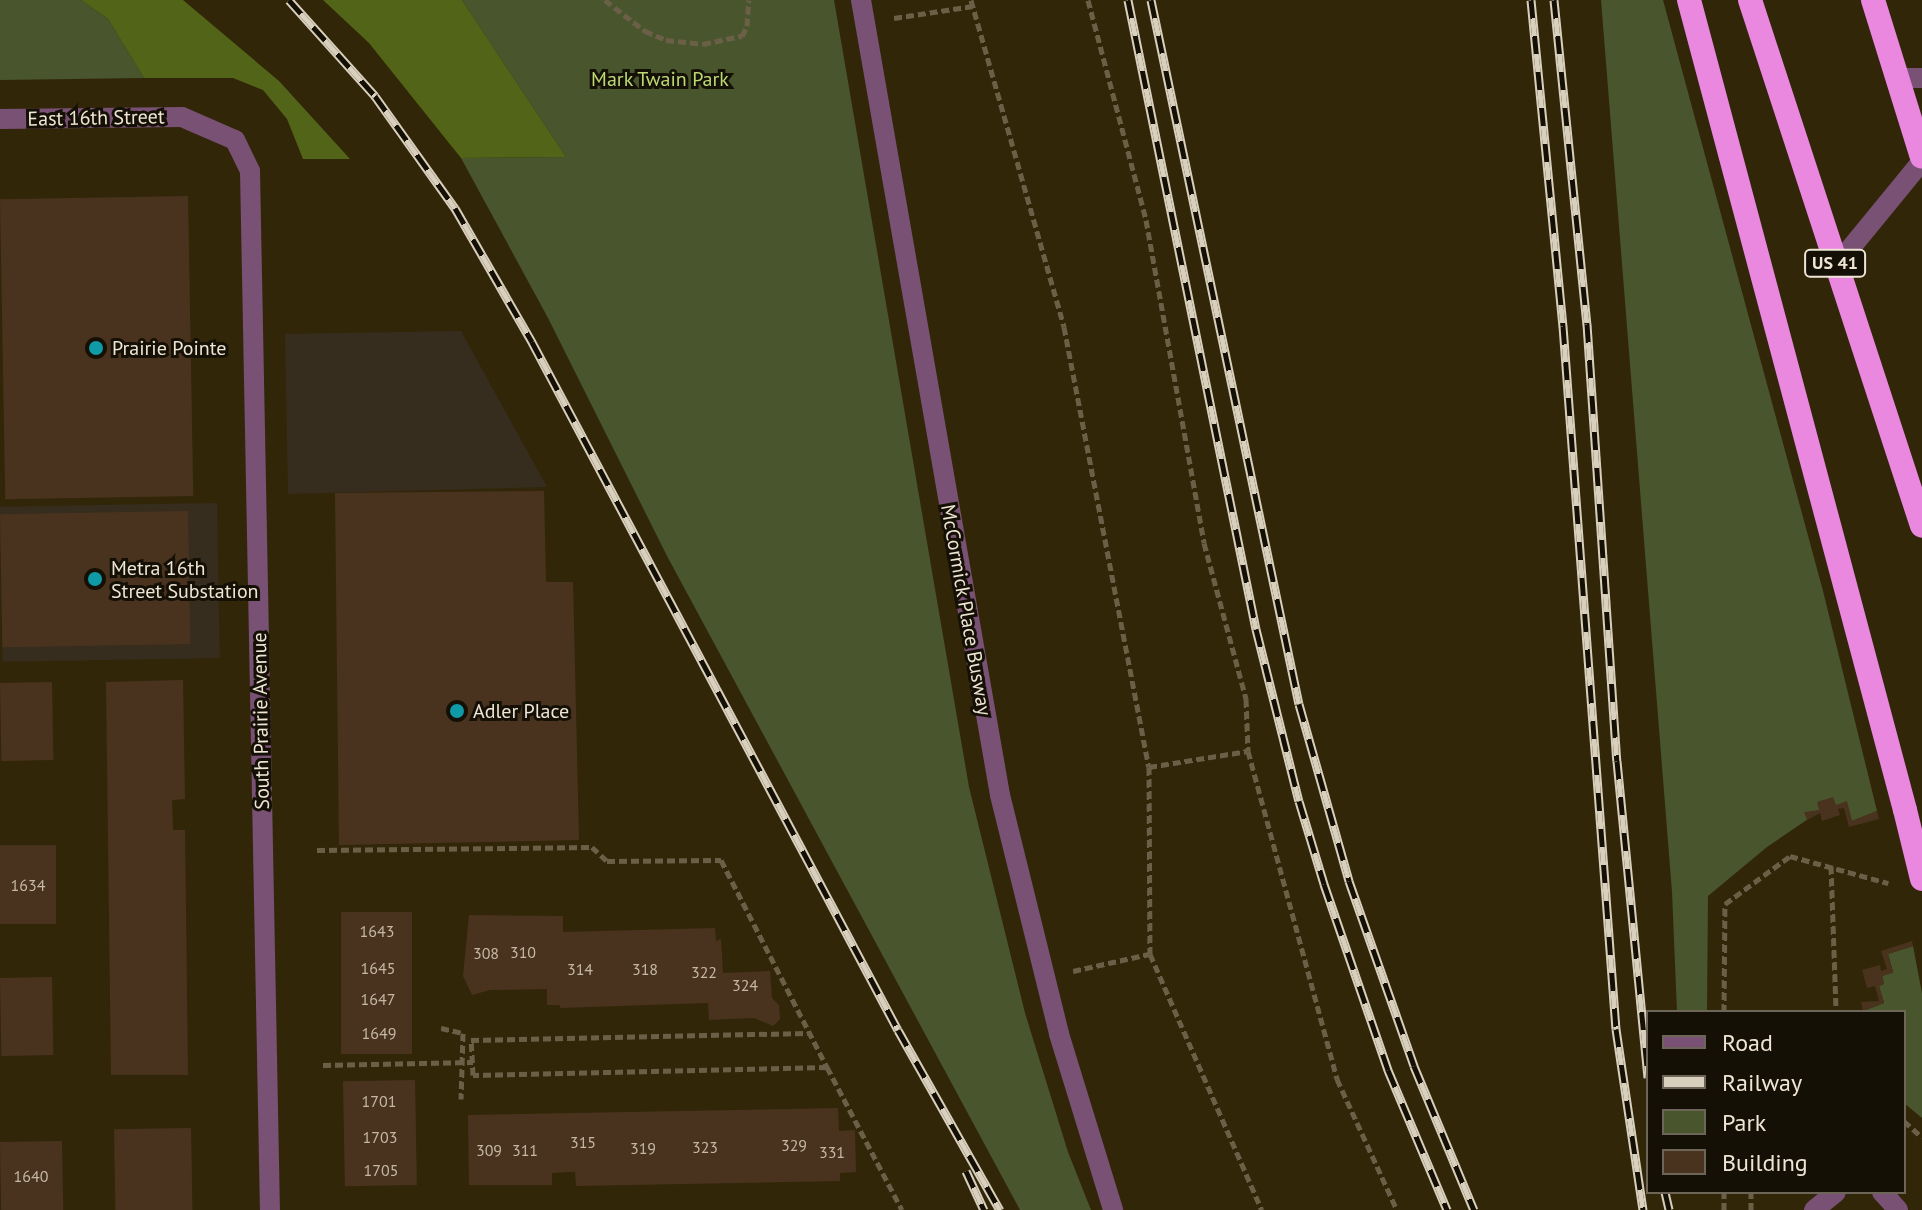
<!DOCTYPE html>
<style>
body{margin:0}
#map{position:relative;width:1922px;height:1210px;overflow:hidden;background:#322609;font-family:"PT Sans",sans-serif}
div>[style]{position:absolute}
.industrial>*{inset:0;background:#372d1e;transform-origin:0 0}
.green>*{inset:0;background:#49552c}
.forest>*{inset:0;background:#516417}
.building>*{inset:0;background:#4a331e;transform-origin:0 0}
.path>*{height:5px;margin-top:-2.5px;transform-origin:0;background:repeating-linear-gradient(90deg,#6b6047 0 8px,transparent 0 12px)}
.minor>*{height:20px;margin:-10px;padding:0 10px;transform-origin:10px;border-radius:10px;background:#795174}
.highway>*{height:24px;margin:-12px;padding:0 12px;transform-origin:12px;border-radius:12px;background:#ea87df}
.rail>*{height:9px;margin-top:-4.5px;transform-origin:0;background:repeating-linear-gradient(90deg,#151005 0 18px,#d8cfbd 0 36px);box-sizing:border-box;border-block:2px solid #d8cfbd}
.highway-bridge>*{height:24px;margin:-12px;padding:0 12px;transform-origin:12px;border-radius:12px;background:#ea87df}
.dots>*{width:22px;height:22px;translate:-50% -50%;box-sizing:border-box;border:4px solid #151005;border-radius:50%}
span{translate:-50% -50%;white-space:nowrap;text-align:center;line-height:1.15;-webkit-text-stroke:6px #151005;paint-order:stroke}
.number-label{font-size:16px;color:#c5b8a7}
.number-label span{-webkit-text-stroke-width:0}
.shield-label span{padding:2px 6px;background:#151005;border:2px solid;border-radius:6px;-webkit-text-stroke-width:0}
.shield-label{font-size:18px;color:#eee5d5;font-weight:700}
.park-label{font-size:20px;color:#bcd974}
.street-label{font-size:20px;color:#eee5d5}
.poi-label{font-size:20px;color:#eee5d5}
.left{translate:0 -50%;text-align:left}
.legend{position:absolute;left:1646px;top:1010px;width:260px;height:184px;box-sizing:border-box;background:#151005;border:2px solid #6c6558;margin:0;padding:10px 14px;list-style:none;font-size:24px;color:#eee5d5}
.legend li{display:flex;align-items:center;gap:16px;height:40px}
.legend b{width:40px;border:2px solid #6c6558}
</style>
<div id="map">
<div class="industrial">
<div style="clip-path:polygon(461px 331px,547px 487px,288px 494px,285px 334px)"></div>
<div style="left:217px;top:503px;width:155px;height:217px;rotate:89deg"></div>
</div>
<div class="green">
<div style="clip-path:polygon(0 0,81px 0,108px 19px,144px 78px,0 80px)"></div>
<div style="clip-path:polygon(462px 0,834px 0,969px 787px,1025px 1013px,1068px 1152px,1091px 1210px,1020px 1210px,667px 556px,548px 318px,461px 158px,566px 157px)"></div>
<div style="clip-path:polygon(1601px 0,1663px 0,1823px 591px,1877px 811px,1852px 821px,1846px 802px,1814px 815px,1767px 847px,1708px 896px,1707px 1012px,1677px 1012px,1672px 892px)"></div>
<div style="clip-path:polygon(1913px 946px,1922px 993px,1922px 1118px,1904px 1103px,1904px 1012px,1863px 1011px,1884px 1003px,1879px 986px,1884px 984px,1882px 976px,1893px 972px,1888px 954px)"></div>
</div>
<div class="forest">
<div style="clip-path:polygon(81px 0,183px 0,279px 81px,350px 159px,303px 159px,287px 119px,263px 90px,233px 78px,144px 78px,108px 19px)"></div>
<div style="clip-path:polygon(323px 0,462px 0,566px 157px,461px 158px,369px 43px)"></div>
</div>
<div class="building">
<div style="left:188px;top:196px;width:300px;height:188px;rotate:89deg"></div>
<div style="clip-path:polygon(544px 491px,546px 582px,573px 582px,579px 840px,339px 845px,335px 493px)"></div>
<div style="left:188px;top:511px;width:133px;height:188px;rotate:89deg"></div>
<div style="clip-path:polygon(183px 680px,185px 799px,172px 800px,173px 830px,185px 830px,188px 1075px,111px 1075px,106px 682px)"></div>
<div style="left:52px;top:682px;width:78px;height:52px;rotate:89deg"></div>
<div style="clip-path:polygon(1833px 797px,1836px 805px,1847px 801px,1852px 821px,1877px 811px,1879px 819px,1849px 827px,1844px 808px,1838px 809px,1840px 815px,1822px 821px,1820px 813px,1807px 820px,1804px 812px,1819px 810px,1817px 802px)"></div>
<div style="left:0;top:845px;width:56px;height:79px"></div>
<div style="left:341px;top:912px;width:71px;height:142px"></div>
<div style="clip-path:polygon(469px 915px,563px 916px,563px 932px,715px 928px,716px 941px,721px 939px,723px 973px,770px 971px,772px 998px,779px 1005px,780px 1019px,773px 1026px,754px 1018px,709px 1020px,708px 1003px,560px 1008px,560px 1005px,547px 1005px,547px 989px,490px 990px,472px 995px,463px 976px)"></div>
<div style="clip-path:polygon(1912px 941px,1913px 946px,1888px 954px,1893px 973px,1882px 976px,1884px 984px,1879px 986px,1884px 1003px,1863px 1011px,1861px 1002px,1879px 1001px,1875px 986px,1867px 988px,1862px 970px,1880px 965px,1881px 971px,1887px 969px,1881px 951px)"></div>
<div style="left:52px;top:977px;width:78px;height:52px;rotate:89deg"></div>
<div style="left:415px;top:1080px;width:105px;height:72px;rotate:89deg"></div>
<div style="clip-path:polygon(838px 1108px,839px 1131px,855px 1130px,856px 1172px,840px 1173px,840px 1181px,576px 1186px,575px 1172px,569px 1172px,552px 1173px,552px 1185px,469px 1185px,468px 1115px)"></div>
<div style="left:191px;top:1128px;width:82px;height:77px;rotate:89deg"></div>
<div style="left:62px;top:1141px;width:69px;height:62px;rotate:89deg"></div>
</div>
<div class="path">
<div style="left:605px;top:0;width:51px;rotate:37.8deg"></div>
<div style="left:645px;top:31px;width:23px;rotate:23deg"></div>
<div style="left:666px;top:40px;width:37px;rotate:6deg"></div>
<div style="left:703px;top:44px;width:40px;rotate:-12deg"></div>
<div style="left:742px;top:36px;width:11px;rotate:-63deg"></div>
<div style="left:747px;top:26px;width:26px;rotate:-86deg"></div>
<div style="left:971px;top:0;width:340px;rotate:74.1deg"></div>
<div style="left:1064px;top:327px;width:448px;rotate:79.1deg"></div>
<div style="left:1149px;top:767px;width:187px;rotate:89.7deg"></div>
<div style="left:1150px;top:954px;width:279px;rotate:66.4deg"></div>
<div style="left:1088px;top:0;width:228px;rotate:75.2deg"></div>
<div style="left:1146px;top:220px;width:328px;rotate:79.8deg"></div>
<div style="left:1204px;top:543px;width:162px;rotate:74.9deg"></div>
<div style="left:1246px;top:699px;width:52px;rotate:87.8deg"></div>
<div style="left:1248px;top:751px;width:340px;rotate:74.8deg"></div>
<div style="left:1337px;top:1079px;width:144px;rotate:65.4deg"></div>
<div style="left:894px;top:18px;width:80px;rotate:-8.6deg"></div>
<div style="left:1149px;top:767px;width:100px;rotate:-9.2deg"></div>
<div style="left:317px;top:850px;width:275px;rotate:-0.6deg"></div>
<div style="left:592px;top:847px;width:21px;rotate:43deg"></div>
<div style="left:607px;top:861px;width:114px;rotate:-0.5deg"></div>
<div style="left:721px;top:860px;width:233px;rotate:62.9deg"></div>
<div style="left:827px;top:1067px;width:354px;rotate:178.7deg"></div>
<div style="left:473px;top:1075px;width:35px;rotate:-93deg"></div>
<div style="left:471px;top:1040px;width:337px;rotate:-1.2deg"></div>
<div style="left:1831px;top:866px;width:146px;rotate:88deg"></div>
<div style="left:1073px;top:971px;width:78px;rotate:-12.6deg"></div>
<div style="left:1724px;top:1012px;width:108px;rotate:-89.5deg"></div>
<div style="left:1725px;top:904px;width:81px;rotate:-36.4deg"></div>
<div style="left:1790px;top:856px;width:102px;rotate:15.4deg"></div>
<div style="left:441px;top:1028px;width:23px;rotate:13deg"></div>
<div style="left:463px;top:1033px;width:66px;rotate:91.7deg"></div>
<div style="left:323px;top:1065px;width:150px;rotate:-1.1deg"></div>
<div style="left:827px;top:1067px;width:161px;rotate:62.3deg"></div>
<div style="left:1904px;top:1121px;width:24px;rotate:42deg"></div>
<div style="left:1724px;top:1210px;width:18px;rotate:-90deg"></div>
<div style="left:1751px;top:1210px;width:18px;rotate:-90deg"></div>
</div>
<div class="minor">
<div style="left:861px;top:0;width:807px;rotate:80.08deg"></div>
<div style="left:1000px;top:795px;width:246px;rotate:76.1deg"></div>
<div style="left:1059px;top:1034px;width:184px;rotate:72.9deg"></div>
<div style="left:1897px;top:78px;width:25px"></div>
<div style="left:0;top:119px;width:182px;rotate:-0.6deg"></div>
<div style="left:182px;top:117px;width:58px;rotate:23.5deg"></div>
<div style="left:235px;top:140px;width:34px;rotate:64deg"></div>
<div style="left:250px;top:171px;width:1039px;rotate:88.9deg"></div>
<div style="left:1836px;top:266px;width:136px;rotate:-50.7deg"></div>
<div style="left:1882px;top:1192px;width:24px;rotate:48deg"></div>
<div style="left:1814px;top:1210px;width:28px;rotate:-39deg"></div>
</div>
<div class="highway">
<div style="left:1689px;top:0;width:838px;rotate:75.07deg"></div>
<div style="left:1750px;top:0;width:553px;rotate:71.89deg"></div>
<div style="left:1873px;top:0;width:164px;rotate:72.7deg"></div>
</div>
<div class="rail">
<div style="left:289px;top:0;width:129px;rotate:48.1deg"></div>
<div style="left:375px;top:96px;width:138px;rotate:54.5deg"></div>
<div style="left:455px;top:208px;width:155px;rotate:60.1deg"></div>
<div style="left:532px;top:342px;width:779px;rotate:61.99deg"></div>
<div style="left:898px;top:1030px;width:207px;rotate:60.5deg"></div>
<div style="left:1128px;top:0;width:642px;rotate:78.5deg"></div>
<div style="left:1256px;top:629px;width:177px;rotate:76deg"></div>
<div style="left:1299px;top:801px;width:87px;rotate:73.2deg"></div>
<div style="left:1324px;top:884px;width:197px;rotate:71deg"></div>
<div style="left:1388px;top:1070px;width:152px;rotate:67.1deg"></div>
<div style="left:1151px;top:0;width:719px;rotate:78.13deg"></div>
<div style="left:1299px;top:704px;width:184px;rotate:74.2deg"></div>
<div style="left:1349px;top:881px;width:196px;rotate:70.6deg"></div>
<div style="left:1414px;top:1066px;width:156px;rotate:67.4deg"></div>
<div style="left:1531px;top:0;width:328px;rotate:84.4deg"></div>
<div style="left:1563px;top:326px;width:705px;rotate:85.69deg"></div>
<div style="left:1616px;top:1029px;width:183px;rotate:81.5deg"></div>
<div style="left:1554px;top:0;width:326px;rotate:84.2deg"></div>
<div style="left:1587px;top:324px;width:438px;rotate:86.1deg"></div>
<div style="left:1617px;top:761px;width:318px;rotate:84.4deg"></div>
<div style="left:966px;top:1171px;width:43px;rotate:65.2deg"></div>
<div style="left:1665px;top:1192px;width:18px;rotate:77deg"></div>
</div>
<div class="highway-bridge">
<div style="left:1905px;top:810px;width:71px;rotate:76.2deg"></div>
</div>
<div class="dots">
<div style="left:96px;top:348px;background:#0f9aa8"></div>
<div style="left:95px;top:579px;background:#0f9aa8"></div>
<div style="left:457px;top:711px;background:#0f9aa8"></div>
</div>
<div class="number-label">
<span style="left:28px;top:885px">1634</span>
<span style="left:377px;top:931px">1643</span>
<span style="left:523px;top:952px">310</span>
<span style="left:486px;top:953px">308</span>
<span style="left:378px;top:968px">1645</span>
<span style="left:580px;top:969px">314</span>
<span style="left:645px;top:969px">318</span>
<span style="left:704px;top:972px">322</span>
<span style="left:745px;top:985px">324</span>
<span style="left:378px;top:999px">1647</span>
<span style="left:379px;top:1033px">1649</span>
<span style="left:379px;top:1101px">1701</span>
<span style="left:380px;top:1137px">1703</span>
<span style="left:583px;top:1142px">315</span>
<span style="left:794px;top:1145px">329</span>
<span style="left:705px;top:1147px">323</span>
<span style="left:643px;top:1148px">319</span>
<span style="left:489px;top:1150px">309</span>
<span style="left:525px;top:1150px">311</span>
<span style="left:832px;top:1152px">331</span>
<span style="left:381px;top:1170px">1705</span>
<span style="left:31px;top:1176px">1640</span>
</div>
<div class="shield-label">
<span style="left:1835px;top:263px">US 41</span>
</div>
<div class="park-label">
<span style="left:660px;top:79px">Mark Twain Park</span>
</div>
<div class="street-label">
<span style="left:96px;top:118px;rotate:-1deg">East 16th Street</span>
<span style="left:966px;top:610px;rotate:80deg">McCormick Place Busway</span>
<span style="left:261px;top:721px;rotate:-91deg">South Prairie Avenue</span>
</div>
<div class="poi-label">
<span class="left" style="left:112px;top:348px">Prairie Pointe</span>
<span class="left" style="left:111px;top:580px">Metra 16th<br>Street Substation</span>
<span class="left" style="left:473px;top:711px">Adler Place</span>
</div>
<ul class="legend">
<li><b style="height:10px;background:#795174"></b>Road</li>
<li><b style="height:10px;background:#d8cfbd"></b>Railway</li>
<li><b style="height:22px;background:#49552c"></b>Park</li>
<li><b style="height:22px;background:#4a331e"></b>Building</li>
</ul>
</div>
